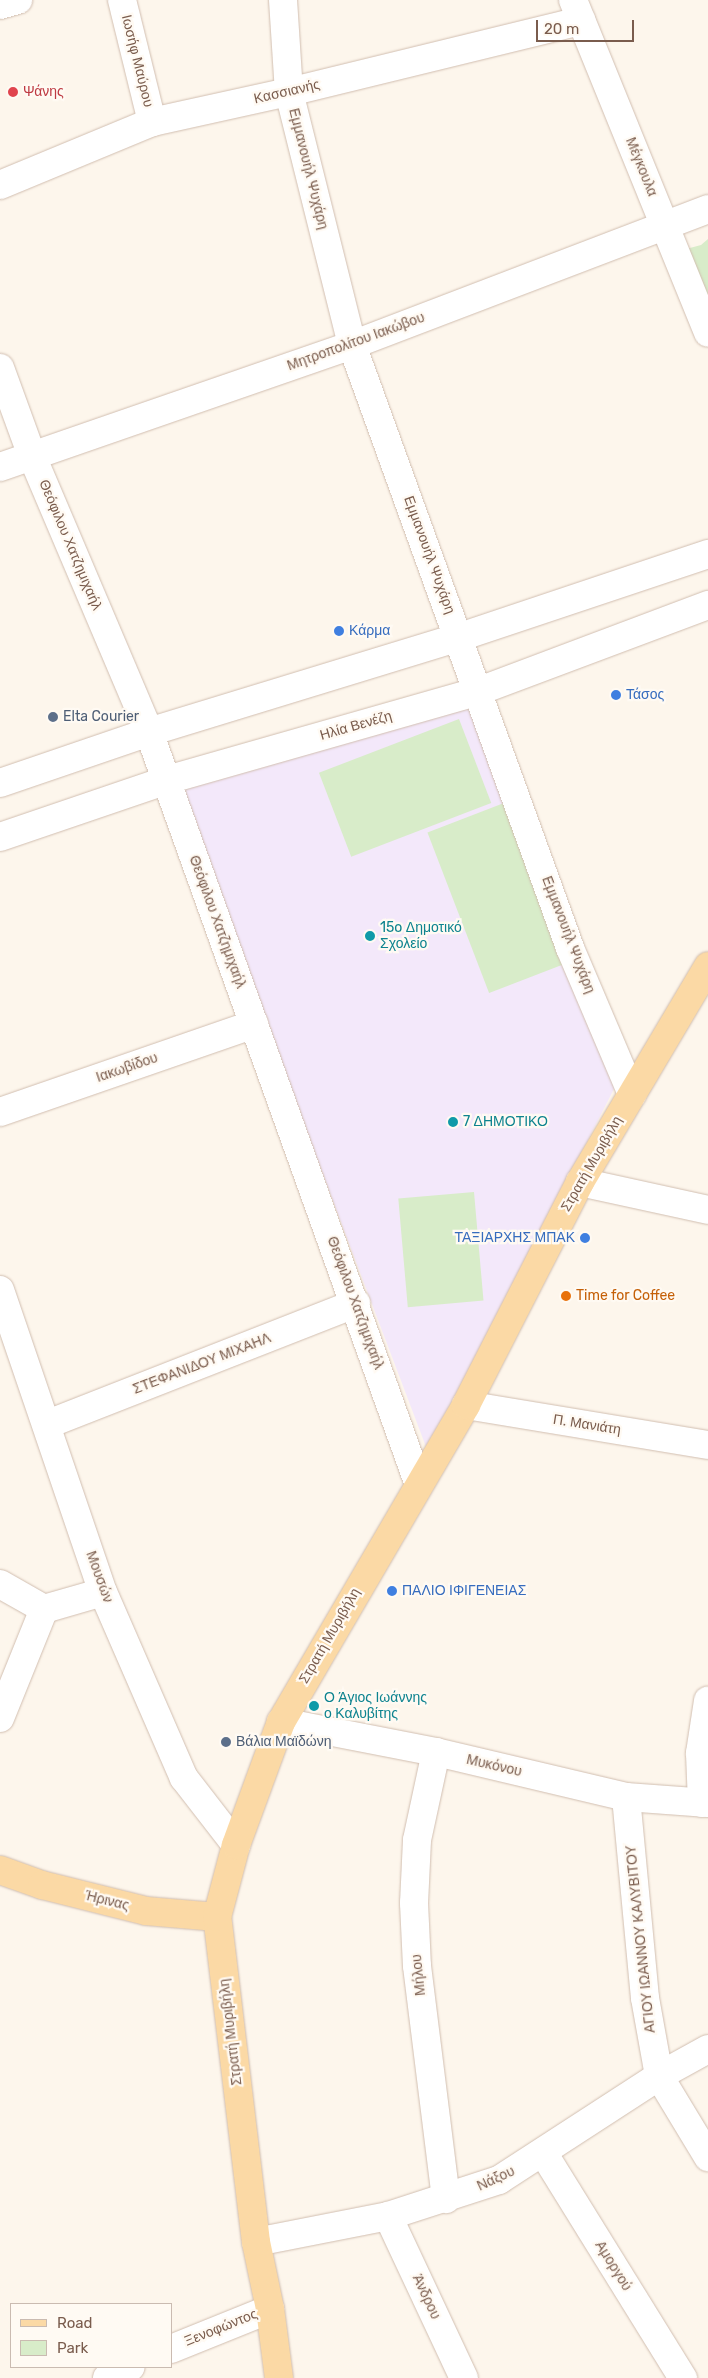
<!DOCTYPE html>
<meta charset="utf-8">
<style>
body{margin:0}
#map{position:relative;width:708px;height:2378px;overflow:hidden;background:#fdf6ec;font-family:Rubik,sans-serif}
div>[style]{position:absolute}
.education>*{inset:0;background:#f3e8fa}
.green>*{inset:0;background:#d8ecc9;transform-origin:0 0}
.roads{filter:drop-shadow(0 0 1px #d1beb0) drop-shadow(0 0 1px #d1beb0)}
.minor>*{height:28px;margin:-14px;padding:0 14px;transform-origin:14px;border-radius:14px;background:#fff}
.major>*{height:28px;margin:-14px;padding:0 14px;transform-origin:14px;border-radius:14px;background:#fbd9a5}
.dots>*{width:14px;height:14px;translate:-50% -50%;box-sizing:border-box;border:2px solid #fffaf3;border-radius:50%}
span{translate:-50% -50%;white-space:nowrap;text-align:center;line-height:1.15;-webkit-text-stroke:4.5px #fffaf3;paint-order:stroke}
.street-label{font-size:14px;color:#7a5c4d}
.health-label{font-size:14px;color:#be3a42}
.left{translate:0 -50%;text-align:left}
.shop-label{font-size:14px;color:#366cbe}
.right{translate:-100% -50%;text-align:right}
.service-label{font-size:14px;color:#4e5e75}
.culture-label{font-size:14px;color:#0d838f}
.food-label{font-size:14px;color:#c56008}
.legend{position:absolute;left:10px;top:2303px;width:162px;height:65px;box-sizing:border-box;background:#fffaf3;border:1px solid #cabbb1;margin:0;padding:6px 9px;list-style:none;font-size:15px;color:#7a5c4d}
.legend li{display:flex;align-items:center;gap:10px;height:25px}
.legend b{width:25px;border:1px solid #cabbb1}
.scale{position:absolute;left:536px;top:20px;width:98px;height:22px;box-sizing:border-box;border:2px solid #7a5c4d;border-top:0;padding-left:6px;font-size:15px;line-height:18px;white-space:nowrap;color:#7a5c4d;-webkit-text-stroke:4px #fffaf3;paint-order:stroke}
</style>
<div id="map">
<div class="education">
<div style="clip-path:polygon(470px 702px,616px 1085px,428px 1452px,177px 789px)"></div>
</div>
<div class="green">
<div style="clip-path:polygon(708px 239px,708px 333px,675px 252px,701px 245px)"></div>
<div style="left:459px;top:719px;width:90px;height:150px;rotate:69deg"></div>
<div style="left:504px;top:803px;width:172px;height:82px;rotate:69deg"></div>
<div style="left:474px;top:1192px;width:109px;height:76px;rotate:85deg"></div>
</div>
<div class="roads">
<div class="minor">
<div style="left:122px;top:0;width:126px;rotate:76.2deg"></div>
<div style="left:283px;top:0;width:92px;rotate:86.3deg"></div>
<div style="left:289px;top:92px;width:261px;rotate:76deg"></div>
<div style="left:352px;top:345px;width:641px;rotate:70.12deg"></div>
<div style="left:570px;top:948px;width:159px;rotate:67deg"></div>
<div style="left:573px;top:0;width:359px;rotate:67.9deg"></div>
<div style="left:0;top:5px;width:19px;rotate:-16deg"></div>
<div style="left:0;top:185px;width:165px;rotate:-22.5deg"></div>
<div style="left:152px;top:122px;width:140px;rotate:-12.4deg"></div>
<div style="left:289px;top:92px;width:301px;rotate:-13.7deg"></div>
<div style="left:0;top:368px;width:94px;rotate:70deg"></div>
<div style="left:32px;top:456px;width:300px;rotate:67deg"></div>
<div style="left:149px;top:732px;width:797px;rotate:70.27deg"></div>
<div style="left:0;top:467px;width:373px;rotate:-19.1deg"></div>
<div style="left:352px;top:345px;width:381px;rotate:-20.9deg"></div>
<div style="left:0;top:783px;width:157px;rotate:-18.9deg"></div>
<div style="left:149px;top:732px;width:325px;rotate:-17deg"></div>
<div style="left:460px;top:637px;width:262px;rotate:-18.5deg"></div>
<div style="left:0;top:837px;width:176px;rotate:-18.8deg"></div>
<div style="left:167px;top:780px;width:324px;rotate:-15.9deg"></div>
<div style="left:479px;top:691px;width:245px;rotate:-20.6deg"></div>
<div style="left:0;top:1112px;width:269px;rotate:-19.1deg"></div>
<div style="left:580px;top:1182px;width:131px;rotate:12.3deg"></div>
<div style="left:0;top:1290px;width:319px;rotate:71.2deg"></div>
<div style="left:103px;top:1592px;width:203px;rotate:66.5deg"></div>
<div style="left:184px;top:1778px;width:85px;rotate:52.2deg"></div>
<div style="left:466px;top:1405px;width:245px;rotate:9.4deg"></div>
<div style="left:48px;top:1424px;width:331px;rotate:-21.4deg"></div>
<div style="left:0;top:1584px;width:51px;rotate:29.6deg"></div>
<div style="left:44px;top:1609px;width:61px;rotate:-16.1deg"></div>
<div style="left:0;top:1718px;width:118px;rotate:-68deg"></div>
<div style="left:281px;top:1722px;width:158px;rotate:11deg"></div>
<div style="left:436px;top:1752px;width:195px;rotate:13.3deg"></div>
<div style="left:626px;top:1797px;width:82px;rotate:4.2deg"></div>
<div style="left:436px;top:1752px;width:90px;rotate:102.2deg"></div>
<div style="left:417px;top:1840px;width:63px;rotate:92.7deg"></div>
<div style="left:414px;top:1903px;width:63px;rotate:87.3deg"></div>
<div style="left:417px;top:1966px;width:235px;rotate:82.9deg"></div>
<div style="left:626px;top:1797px;width:202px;rotate:84.6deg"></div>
<div style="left:645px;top:1998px;width:79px;rotate:79.8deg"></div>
<div style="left:659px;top:2076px;width:95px;rotate:58.8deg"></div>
<div style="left:702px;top:1803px;width:50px;rotate:-92.3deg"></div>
<div style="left:700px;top:1753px;width:53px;rotate:-81.3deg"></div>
<div style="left:544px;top:2154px;width:264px;rotate:58.2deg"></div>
<div style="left:388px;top:2216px;width:179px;rotate:64.9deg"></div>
<div style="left:256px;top:2242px;width:135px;rotate:-11.1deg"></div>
<div style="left:388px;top:2216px;width:117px;rotate:-18deg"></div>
<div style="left:499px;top:2180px;width:191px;rotate:-33deg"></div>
<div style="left:659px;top:2076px;width:56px;rotate:-28.9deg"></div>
<div style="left:171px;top:2349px;width:107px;rotate:-22deg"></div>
<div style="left:107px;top:2378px;width:26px;rotate:-25deg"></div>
</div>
<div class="major">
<div style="left:0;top:1870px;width:45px;rotate:19.7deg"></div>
<div style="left:42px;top:1885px;width:107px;rotate:14deg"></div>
<div style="left:146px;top:1911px;width:71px;rotate:4.8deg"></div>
<div style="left:279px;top:2378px;width:70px;rotate:-97.4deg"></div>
<div style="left:270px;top:2309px;width:68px;rotate:-101.8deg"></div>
<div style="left:256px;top:2242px;width:327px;rotate:-96.8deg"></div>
<div style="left:217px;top:1917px;width:74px;rotate:-75.2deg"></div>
<div style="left:236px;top:1845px;width:131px;rotate:-69.9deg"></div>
<div style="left:281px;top:1722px;width:367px;rotate:-59.7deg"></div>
<div style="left:466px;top:1405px;width:250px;rotate:-62.9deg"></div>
<div style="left:580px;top:1182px;width:251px;rotate:-59.3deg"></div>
</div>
</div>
<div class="dots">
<div style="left:13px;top:92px;background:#e0444e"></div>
<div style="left:339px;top:631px;background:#3f7fe0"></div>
<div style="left:616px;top:695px;background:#3f7fe0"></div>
<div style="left:53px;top:717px;background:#5c6f8a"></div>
<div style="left:370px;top:936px;background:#0f9aa8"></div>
<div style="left:453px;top:1122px;background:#0f9aa8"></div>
<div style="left:585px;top:1238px;background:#3f7fe0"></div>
<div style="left:566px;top:1296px;background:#e8710a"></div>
<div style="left:392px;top:1591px;background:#3f7fe0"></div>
<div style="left:314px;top:1706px;background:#0f9aa8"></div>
<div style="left:226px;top:1742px;background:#5c6f8a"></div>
</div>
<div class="street-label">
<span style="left:137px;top:61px;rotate:76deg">Ιωσήφ Μαύρου</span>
<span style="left:287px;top:92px;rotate:-13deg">Κασσιανής</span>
<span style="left:641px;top:167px;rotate:68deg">Μέγκουλα</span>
<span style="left:308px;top:169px;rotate:76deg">Εμμανουήλ Ψυχάρη</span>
<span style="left:356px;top:342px;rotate:-20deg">Μητροπολίτου Ιακώβου</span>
<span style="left:70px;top:545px;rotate:67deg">Θεόφιλου Χατζημιχαήλ</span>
<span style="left:429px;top:555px;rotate:70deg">Εμμανουήλ Ψυχάρη</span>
<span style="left:356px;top:726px;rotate:-16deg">Ηλία Βενέζη</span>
<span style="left:217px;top:922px;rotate:70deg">Θεόφιλου Χατζημιχαήλ</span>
<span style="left:568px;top:935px;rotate:69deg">Εμμανουήλ Ψυχάρη</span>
<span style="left:127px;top:1068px;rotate:-19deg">Ιακωβίδου</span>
<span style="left:592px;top:1164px;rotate:-60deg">Στρατή Μυριβήλη</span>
<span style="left:355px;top:1303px;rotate:70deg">Θεόφιλου Χατζημιχαήλ</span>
<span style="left:202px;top:1364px;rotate:-21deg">ΣΤΕΦΑΝΙΔΟΥ ΜΙΧΑΗΛ</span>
<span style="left:587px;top:1425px;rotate:9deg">Π. Μανιάτη</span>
<span style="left:99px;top:1577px;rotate:70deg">Μουσών</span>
<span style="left:330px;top:1636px;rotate:-60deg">Στρατή Μυριβήλη</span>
<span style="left:494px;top:1766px;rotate:13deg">Μυκόνου</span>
<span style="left:107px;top:1901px;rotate:14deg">Ήρινας</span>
<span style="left:641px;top:1939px;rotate:-96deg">ΑΓΙΟΥ ΙΩΑΝΝΟΥ ΚΑΛΥΒΙΤΟΥ</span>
<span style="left:419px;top:1975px;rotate:-96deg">Μήλου</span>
<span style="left:231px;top:2032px;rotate:-97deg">Στρατή Μυριβήλη</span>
<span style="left:496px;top:2179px;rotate:-25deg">Νάξου</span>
<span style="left:613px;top:2266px;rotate:58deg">Αμοργού</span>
<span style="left:426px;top:2297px;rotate:65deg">Άνδρου</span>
<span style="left:221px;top:2328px;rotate:-22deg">Ξενοφώντος</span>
</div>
<div class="health-label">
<span class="left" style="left:23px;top:92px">Ψάνης</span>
</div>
<div class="shop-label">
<span class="left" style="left:349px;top:631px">Κάρμα</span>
<span class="left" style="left:626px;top:695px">Τάσος</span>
<span class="right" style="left:575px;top:1238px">ΤΑΞΙΑΡΧΗΣ ΜΠΑΚ</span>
<span class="left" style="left:402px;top:1591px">ΠΑΛΙΟ ΙΦΙΓΕΝΕΙΑΣ</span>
</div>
<div class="service-label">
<span class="left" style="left:63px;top:717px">Elta Courier</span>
<span class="left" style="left:236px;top:1742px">Βάλια Μαϊδώνη</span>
</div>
<div class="culture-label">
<span class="left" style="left:380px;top:936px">15o Δημοτικό<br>Σχολείο</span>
<span class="left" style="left:463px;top:1122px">7 ΔΗΜΟΤΙΚΟ</span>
<span class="left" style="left:324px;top:1706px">Ο Άγιος Ιωάννης<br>ο Καλυβίτης</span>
</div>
<div class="food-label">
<span class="left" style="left:576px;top:1296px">Time for Coffee</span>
</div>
<ul class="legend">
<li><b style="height:6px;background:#fbd9a5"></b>Road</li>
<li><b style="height:14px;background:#d8ecc9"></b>Park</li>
</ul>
<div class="scale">20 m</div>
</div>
